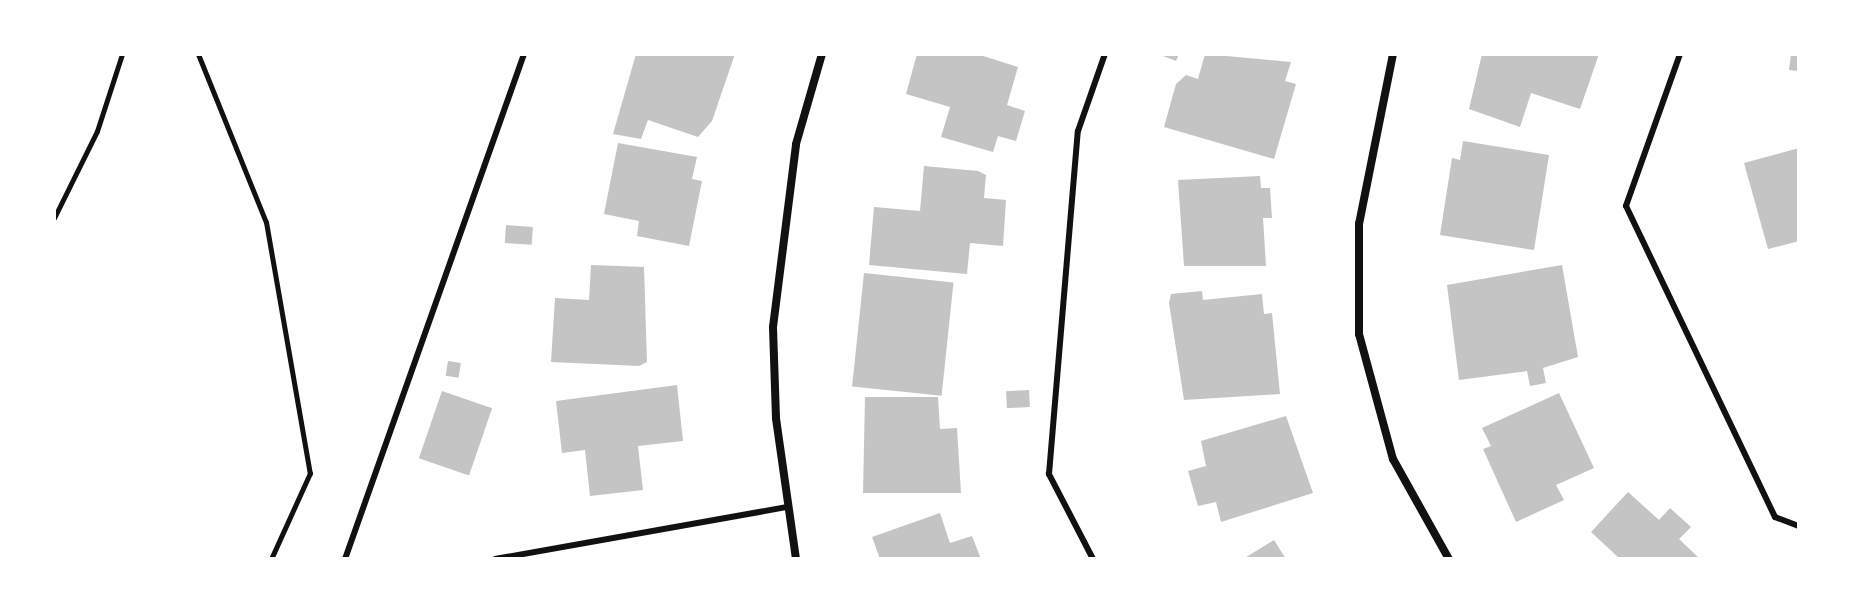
<!DOCTYPE html>
<style>
body{margin:0}
#map{position:relative;width:1853px;height:613px;overflow:hidden;background:#fff;font-family:"Titillium Web",sans-serif}
div>[style]{position:absolute}
.building>*{inset:0;background:#c4c4c4;transform-origin:0 0}
.path>*{height:5px;margin:-2.5px;padding:0 2.5px;transform-origin:2.5px;border-radius:2.5px;background:#111}
.service>*{height:6px;margin:-3px;padding:0 3px;transform-origin:3px;border-radius:3px;background:#111}
.minor>*{height:8px;margin:-4px;padding:0 4px;transform-origin:4px;border-radius:4px;background:#111}
span{translate:-50% -50%;white-space:nowrap;text-align:center;line-height:1.15;-webkit-text-stroke:8px #fff;paint-order:stroke}
.frame{position:absolute;inset:0;border:56px solid #fff;pointer-events:none}
</style>
<div id="map">
<div class="building">
<div style="clip-path:polygon(636px 54px,735px 54px,712px 121px,698px 137px,648px 120px,641px 139px,613px 134px)"></div>
<div style="clip-path:polygon(917px 54px,977px 54px,1018px 67px,1007px 105px,1025px 111px,1016px 141px,998px 136px,993px 152px,941px 137px,950px 107px,906px 94px)"></div>
<div style="clip-path:polygon(1158px 54px,1179px 54px,1176px 61px)"></div>
<div style="clip-path:polygon(1205px 54px,1291px 62px,1285px 81px,1296px 84px,1274px 159px,1164px 127px,1176px 84px,1186px 75px,1198px 79px)"></div>
<div style="clip-path:polygon(1482px 54px,1599px 54px,1580px 109px,1531px 93px,1520px 127px,1469px 109px)"></div>
<div style="clip-path:polygon(1791px 54px,1799px 54px,1799px 71px,1789px 70px)"></div>
<div style="clip-path:polygon(1463px 141px,1549px 155px,1534px 250px,1440px 235px,1452px 158px,1460px 160px)"></div>
<div style="clip-path:polygon(618px 143px,697px 157px,692px 179px,702px 181px,689px 246px,637px 236px,639px 221px,604px 214px)"></div>
<div style="clip-path:polygon(1799px 148px,1799px 241px,1768px 249px,1744px 163px)"></div>
<div style="clip-path:polygon(924px 166px,978px 171px,986px 175px,984px 198px,1006px 200px,1003px 246px,970px 243px,967px 274px,869px 265px,874px 207px,920px 211px)"></div>
<div style="clip-path:polygon(1260px 176px,1261px 188px,1270px 188px,1272px 218px,1263px 218px,1266px 266px,1184px 266px,1178px 180px)"></div>
<div style="left:506px;top:225px;width:27px;height:18px;rotate:4deg"></div>
<div style="clip-path:polygon(591px 265px,644px 267px,647px 362px,639px 366px,551px 362px,555px 298px,589px 300px)"></div>
<div style="clip-path:polygon(1562px 265px,1578px 357px,1543px 368px,1546px 383px,1530px 386px,1527px 371px,1459px 380px,1447px 285px)"></div>
<div style="left:864px;top:273px;width:90px;height:114px;rotate:6deg"></div>
<div style="clip-path:polygon(1202px 291px,1203px 300px,1262px 294px,1264px 314px,1272px 313px,1280px 394px,1184px 400px,1169px 303px,1171px 294px)"></div>
<div style="left:448px;top:361px;width:13px;height:15px;rotate:9deg"></div>
<div style="clip-path:polygon(677px 385px,683px 441px,638px 446px,643px 490px,590px 496px,585px 450px,562px 453px,556px 401px)"></div>
<div style="left:1029px;top:390px;width:17px;height:23px;rotate:87deg"></div>
<div style="left:442px;top:391px;width:53px;height:71px;rotate:19deg"></div>
<div style="clip-path:polygon(1559px 393px,1594px 468px,1556px 485px,1564px 500px,1516px 522px,1483px 449px,1491px 446px,1482px 428px)"></div>
<div style="clip-path:polygon(865px 397px,938px 397px,940px 429px,957px 428px,961px 493px,863px 493px)"></div>
<div style="clip-path:polygon(1286px 416px,1313px 493px,1221px 522px,1216px 502px,1198px 506px,1188px 471px,1206px 466px,1201px 441px)"></div>
<div style="clip-path:polygon(1628px 492px,1659px 520px,1670px 508px,1691px 527px,1679px 539px,1700px 559px,1620px 559px,1591px 532px)"></div>
<div style="clip-path:polygon(940px 513px,950px 543px,972px 536px,981px 559px,880px 559px,872px 537px)"></div>
<div style="clip-path:polygon(1274px 540px,1286px 559px,1243px 559px)"></div>
</div>
<div class="path">
<div style="left:198px;top:54px;width:181px;rotate:68deg"></div>
<div style="left:266px;top:222px;width:255px;rotate:80.1deg"></div>
<div style="left:310px;top:473px;width:94px;rotate:114.4deg"></div>
<div style="left:54px;top:218px;width:97px;rotate:-63.7deg"></div>
<div style="left:97px;top:131px;width:81px;rotate:-72deg"></div>
</div>
<div class="service">
<div style="left:1680px;top:54px;width:161px;rotate:109.6deg"></div>
<div style="left:1626px;top:206px;width:345px;rotate:64.4deg"></div>
<div style="left:1775px;top:517px;width:26px;rotate:21deg"></div>
<div style="left:345px;top:559px;width:536px;rotate:-70.48deg"></div>
<div style="left:495px;top:559px;width:297px;rotate:-10.1deg"></div>
<div style="left:1093px;top:559px;width:96px;rotate:-117.4deg"></div>
<div style="left:1049px;top:474px;width:344px;rotate:-85.2deg"></div>
<div style="left:1078px;top:131px;width:82px;rotate:-70.7deg"></div>
</div>
<div class="minor">
<div style="left:1393px;top:54px;width:173px;rotate:101.3deg"></div>
<div style="left:1359px;top:224px;width:110px;rotate:90deg"></div>
<div style="left:1359px;top:334px;width:130px;rotate:74.8deg"></div>
<div style="left:1393px;top:459px;width:115px;rotate:60.8deg"></div>
<div style="left:796px;top:559px;width:142px;rotate:-98.1deg"></div>
<div style="left:776px;top:418px;width:91px;rotate:-91.9deg"></div>
<div style="left:773px;top:327px;width:184px;rotate:-82.8deg"></div>
<div style="left:796px;top:144px;width:94px;rotate:-73.9deg"></div>
</div>
<div class="frame"></div>
</div>
